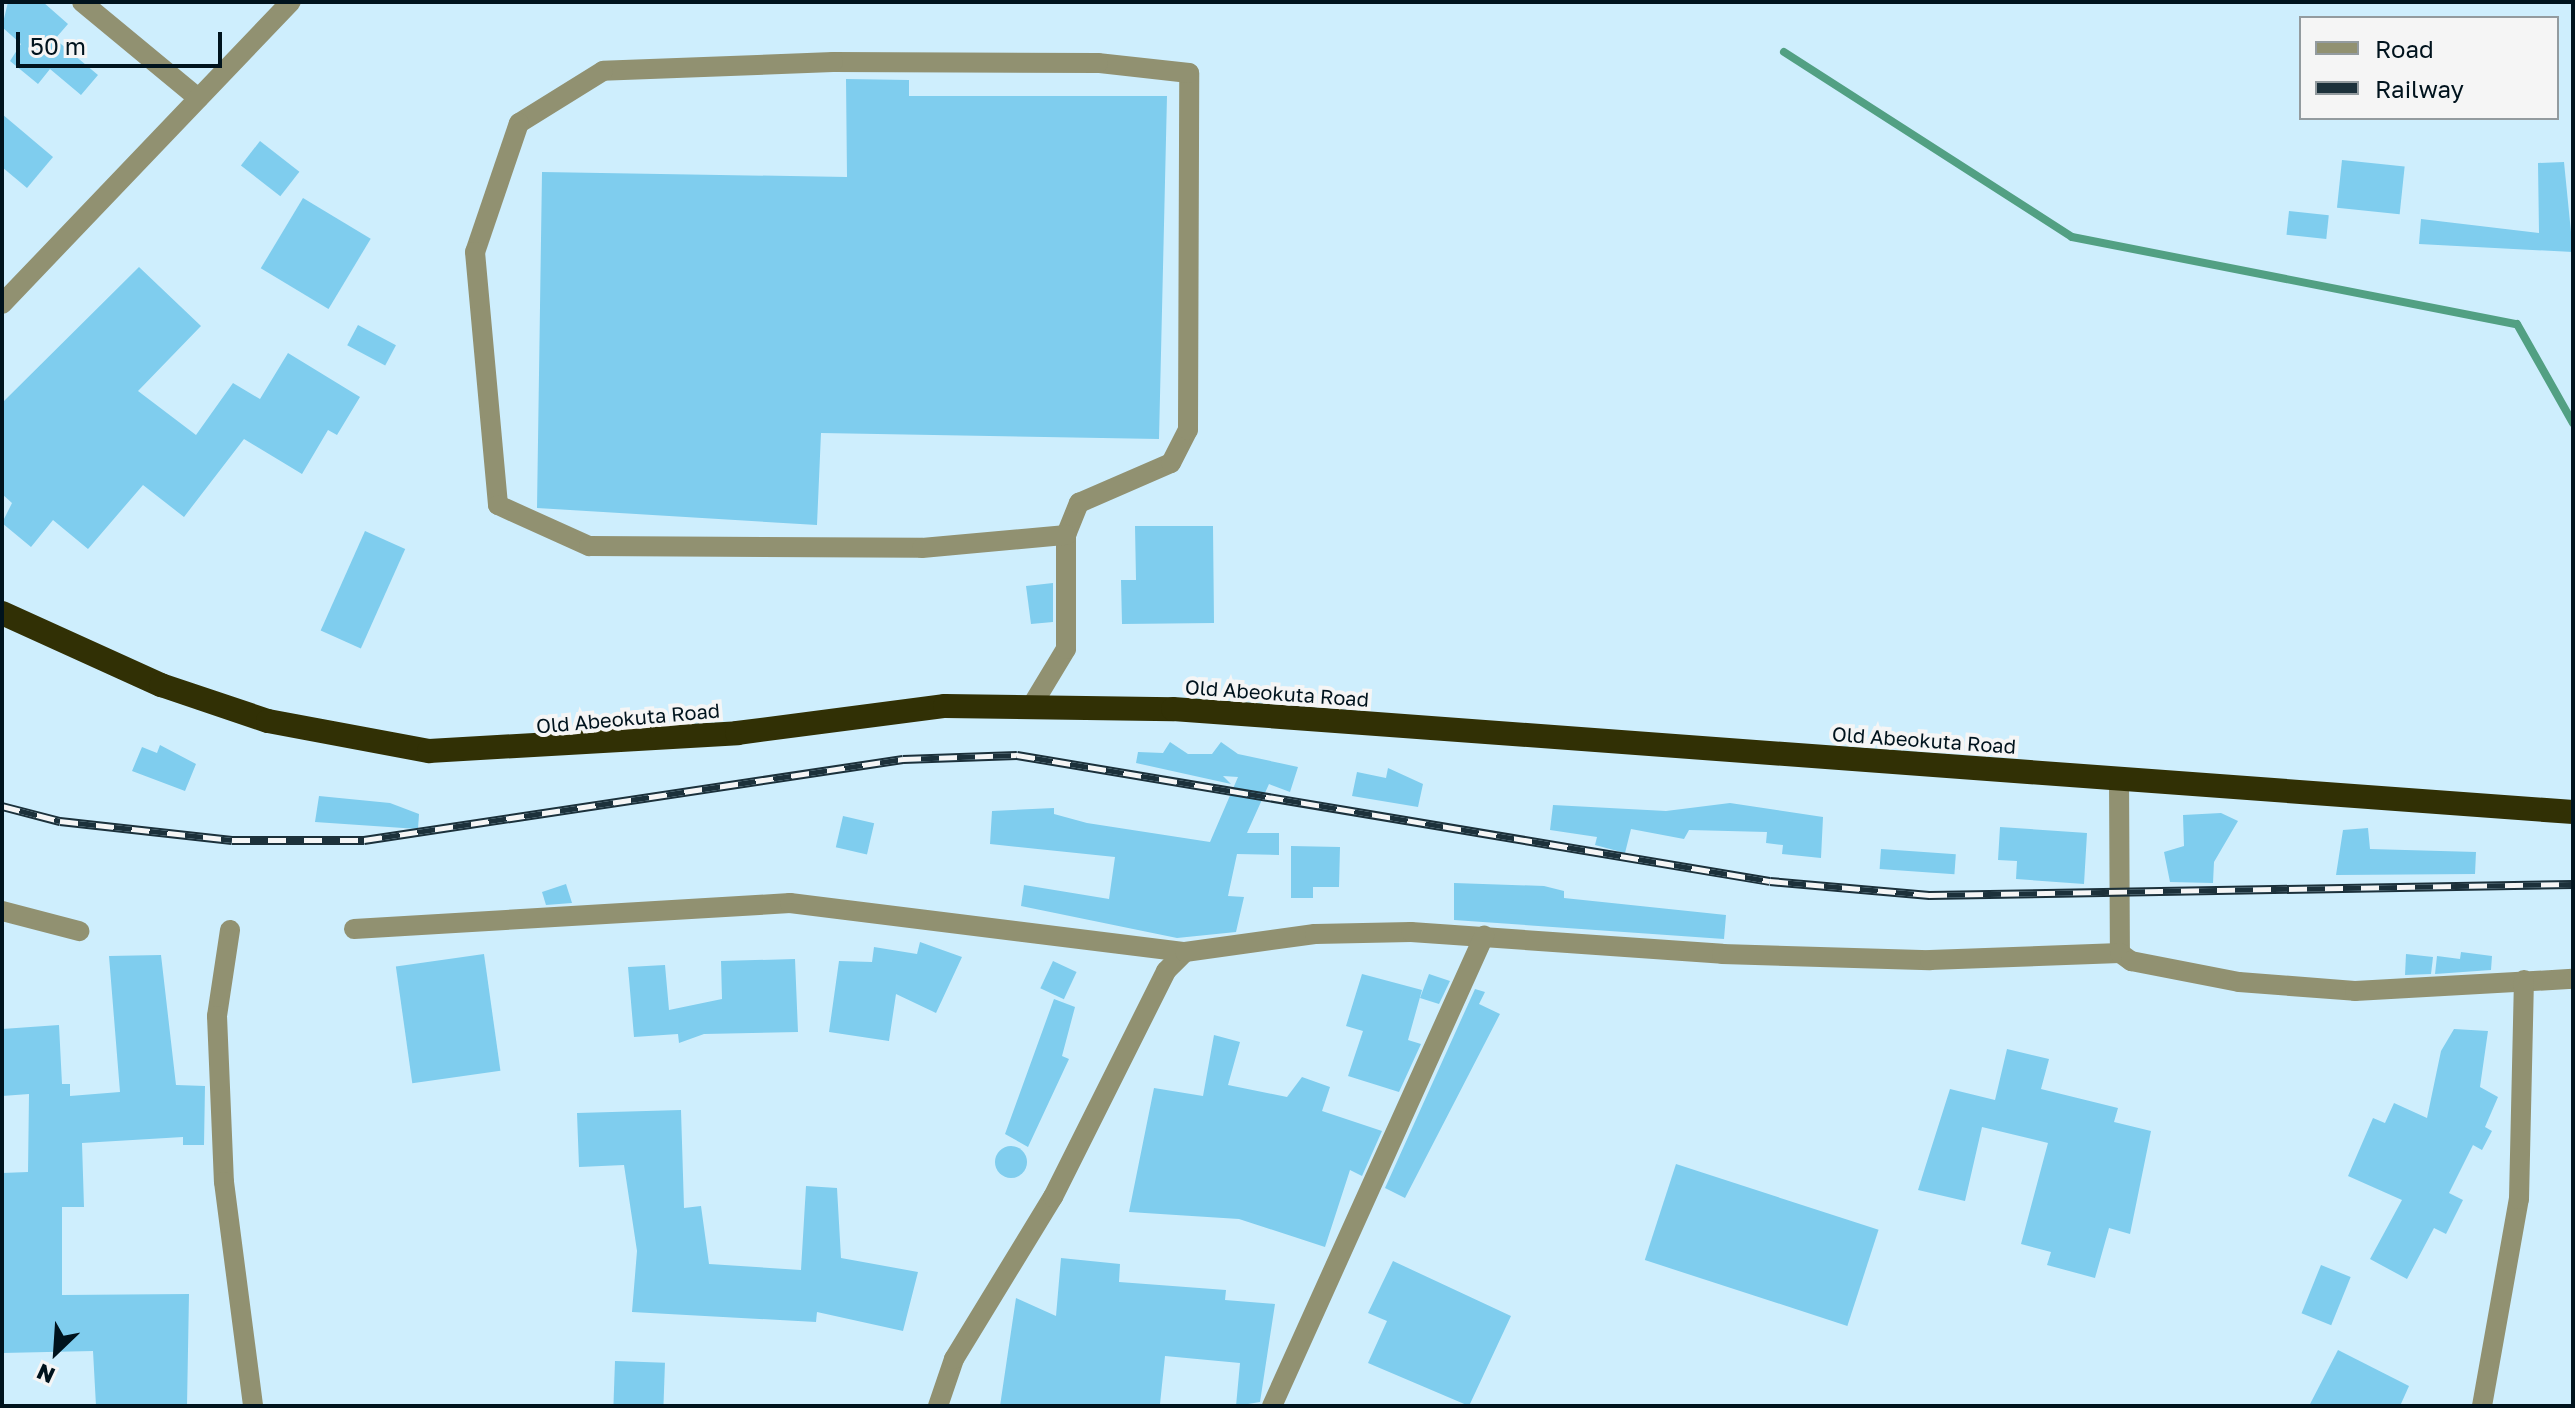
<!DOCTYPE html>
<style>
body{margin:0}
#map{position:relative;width:2575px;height:1408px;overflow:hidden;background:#ceeefd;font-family:"Golos Text",sans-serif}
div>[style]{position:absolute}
.stream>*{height:8px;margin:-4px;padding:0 4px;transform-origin:4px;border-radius:4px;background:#52a083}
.building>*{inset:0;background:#7fcdee;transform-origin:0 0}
.round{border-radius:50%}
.minor>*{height:20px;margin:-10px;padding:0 10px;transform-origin:10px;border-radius:10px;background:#919171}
.highway>*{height:24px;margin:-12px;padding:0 12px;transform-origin:12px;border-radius:12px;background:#313005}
.rail>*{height:9px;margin-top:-4.5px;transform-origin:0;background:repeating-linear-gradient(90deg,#f5f5f5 0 18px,#1c313b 0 36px);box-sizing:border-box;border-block:2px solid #1c313b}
span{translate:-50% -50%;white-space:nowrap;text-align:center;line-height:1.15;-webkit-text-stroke:8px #f5f5f5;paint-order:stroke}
.street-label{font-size:20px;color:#00131d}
.frame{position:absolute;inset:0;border:4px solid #00131d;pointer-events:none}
.legend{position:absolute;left:2299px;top:16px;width:260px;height:104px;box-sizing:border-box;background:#f5f5f5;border:2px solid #939b9f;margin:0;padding:10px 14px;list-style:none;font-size:24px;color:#00131d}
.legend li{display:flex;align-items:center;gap:16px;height:40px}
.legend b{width:40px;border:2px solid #939b9f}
.north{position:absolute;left:16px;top:1312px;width:80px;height:80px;-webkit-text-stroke:6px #f5f5f5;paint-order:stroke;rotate:205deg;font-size:22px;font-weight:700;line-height:32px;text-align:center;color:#00131d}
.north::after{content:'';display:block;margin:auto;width:28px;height:36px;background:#00131d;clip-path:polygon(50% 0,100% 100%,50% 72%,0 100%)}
.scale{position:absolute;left:16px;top:32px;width:206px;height:36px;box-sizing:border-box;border:4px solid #00131d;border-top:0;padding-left:10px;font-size:24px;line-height:28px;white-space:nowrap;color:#00131d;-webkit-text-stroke:6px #f5f5f5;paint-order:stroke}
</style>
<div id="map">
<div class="stream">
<div style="left:1784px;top:52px;width:342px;rotate:32.7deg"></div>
<div style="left:2072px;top:237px;width:453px;rotate:11.1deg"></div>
<div style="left:2517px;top:324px;width:114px;rotate:60.5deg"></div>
</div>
<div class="building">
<div style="clip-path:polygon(8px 2px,43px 2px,68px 24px,55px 39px,98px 75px,81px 95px,50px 69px,38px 84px,10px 61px,21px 44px,2px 27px)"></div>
<div style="clip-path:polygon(846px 79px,909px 80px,909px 96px,1167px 96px,1159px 439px,821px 433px,817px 525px,537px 508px,542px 172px,847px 177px)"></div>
<div style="clip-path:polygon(2px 114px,53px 157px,27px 188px,2px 167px)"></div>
<div style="left:260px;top:141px;width:50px;height:31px;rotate:38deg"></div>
<div style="left:2342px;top:160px;width:63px;height:48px;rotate:6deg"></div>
<div style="clip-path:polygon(2564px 162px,2573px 252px,2419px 244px,2421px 219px,2539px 233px,2538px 163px)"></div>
<div style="left:303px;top:198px;width:79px;height:82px;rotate:31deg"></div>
<div style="left:2289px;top:211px;width:40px;height:24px;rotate:6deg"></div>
<div style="clip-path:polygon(139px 267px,201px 326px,138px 391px,196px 435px,233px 383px,260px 399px,288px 353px,360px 397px,337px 435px,328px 430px,302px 474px,244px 439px,184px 517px,143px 485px,88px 549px,53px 520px,31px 547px,2px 523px,12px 503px,2px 494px,2px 403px)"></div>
<div style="left:358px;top:325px;width:43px;height:23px;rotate:28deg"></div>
<div style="clip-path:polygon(1135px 526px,1213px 526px,1214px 623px,1122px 624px,1121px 580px,1136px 580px)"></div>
<div style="left:365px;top:531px;width:44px;height:109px;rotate:24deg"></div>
<div style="clip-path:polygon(1053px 583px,1053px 622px,1031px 624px,1026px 586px)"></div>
<div style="clip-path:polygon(1170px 742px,1188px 754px,1212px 754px,1221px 742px,1238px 754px,1298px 767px,1290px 792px,1269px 784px,1247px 833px,1279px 833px,1279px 855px,1237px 854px,1228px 896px,1244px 897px,1236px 932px,1177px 938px,1021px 906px,1024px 885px,1109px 899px,1115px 857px,990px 844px,992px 811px,1054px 808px,1054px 814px,1087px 823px,1210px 842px,1238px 777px,1223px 776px,1231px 784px,1136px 763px,1138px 752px,1163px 753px)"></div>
<div style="clip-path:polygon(160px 745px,196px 764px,185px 791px,132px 771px,142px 747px,157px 753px)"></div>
<div style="clip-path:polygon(1388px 768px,1423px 784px,1418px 807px,1352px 796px,1357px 772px,1386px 778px)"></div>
<div style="clip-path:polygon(319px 796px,390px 803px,419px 814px,418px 829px,315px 822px)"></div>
<div style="clip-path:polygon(1730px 803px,1823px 817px,1821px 858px,1782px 854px,1783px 845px,1766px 843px,1767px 832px,1689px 830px,1684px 839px,1631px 829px,1625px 853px,1595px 845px,1597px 837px,1550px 830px,1553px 805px,1666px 811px)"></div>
<div style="clip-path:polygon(2221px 813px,2238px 821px,2214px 862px,2213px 883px,2170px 882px,2164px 852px,2184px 846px,2183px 815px)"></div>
<div style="left:843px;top:816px;width:32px;height:32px;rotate:13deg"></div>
<div style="clip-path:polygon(2000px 827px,2087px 833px,2084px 884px,2016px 879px,2017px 861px,1998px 860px)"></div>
<div style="clip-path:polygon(2368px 828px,2370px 849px,2476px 852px,2475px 874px,2336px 875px,2343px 830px)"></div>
<div style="clip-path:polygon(1291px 846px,1340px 847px,1339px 887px,1313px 887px,1313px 898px,1291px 898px)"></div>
<div style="left:1881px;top:849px;width:75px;height:20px;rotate:4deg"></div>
<div style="clip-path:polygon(1454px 883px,1544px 886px,1564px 891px,1564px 898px,1726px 915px,1724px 939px,1454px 920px)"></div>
<div style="clip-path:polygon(566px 884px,572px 903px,546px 905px,542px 892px)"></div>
<div style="clip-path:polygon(920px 942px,962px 957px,936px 1013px,896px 994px,889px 1041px,829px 1032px,839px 961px,872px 962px,874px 947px,917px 954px)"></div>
<div style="clip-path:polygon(2461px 952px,2492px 956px,2491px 970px,2435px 974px,2437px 956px,2460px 959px)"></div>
<div style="left:484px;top:954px;width:118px;height:89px;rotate:82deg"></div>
<div style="clip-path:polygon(2406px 954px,2433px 957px,2431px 974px,2405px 975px)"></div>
<div style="clip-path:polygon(161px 955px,176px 1085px,205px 1086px,204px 1145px,183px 1145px,183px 1137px,82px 1143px,84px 1207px,62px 1207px,62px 1295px,189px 1294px,187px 1406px,96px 1406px,93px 1351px,2px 1353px,2px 1173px,28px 1172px,29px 1094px,2px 1096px,2px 1029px,59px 1025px,62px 1084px,70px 1084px,70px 1096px,120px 1092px,109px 956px)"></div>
<div style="clip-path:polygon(795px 959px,798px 1032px,704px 1034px,679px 1043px,678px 1034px,634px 1037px,628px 967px,665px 965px,669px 1010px,722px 999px,721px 961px)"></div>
<div style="left:1053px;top:961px;width:26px;height:30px;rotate:25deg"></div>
<div style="clip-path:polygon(1362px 974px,1422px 990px,1408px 1040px,1421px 1044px,1399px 1092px,1348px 1076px,1363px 1031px,1346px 1026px)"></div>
<div style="clip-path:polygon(1429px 974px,1450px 981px,1439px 1004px,1420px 998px)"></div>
<div style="clip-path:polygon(1475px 989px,1485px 992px,1479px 1004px,1500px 1014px,1405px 1198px,1385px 1188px)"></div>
<div style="clip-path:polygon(1054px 999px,1075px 1007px,1062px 1056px,1069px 1059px,1028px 1147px,1005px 1134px)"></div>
<div style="clip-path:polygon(2454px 1029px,2488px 1031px,2480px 1087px,2498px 1097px,2485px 1127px,2492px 1131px,2482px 1150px,2473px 1145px,2449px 1193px,2463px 1200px,2446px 1234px,2434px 1228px,2407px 1279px,2370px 1259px,2402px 1200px,2348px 1176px,2373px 1118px,2385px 1123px,2394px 1103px,2427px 1118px,2441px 1051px)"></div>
<div style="clip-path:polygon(1214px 1035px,1240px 1042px,1228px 1085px,1287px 1097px,1302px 1077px,1330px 1087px,1322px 1111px,1382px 1131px,1362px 1176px,1350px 1170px,1325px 1247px,1239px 1219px,1129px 1212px,1154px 1088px,1203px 1096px)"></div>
<div style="clip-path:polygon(2007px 1049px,2049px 1059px,2041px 1089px,2118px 1108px,2114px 1122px,2151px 1131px,2130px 1234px,2109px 1228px,2095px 1278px,2047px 1265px,2051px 1252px,2021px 1244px,2048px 1143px,1982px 1127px,1965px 1201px,1918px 1190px,1950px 1089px,1995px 1100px)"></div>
<div style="clip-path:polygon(681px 1110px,684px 1208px,701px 1206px,709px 1264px,801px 1270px,806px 1186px,837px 1188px,841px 1258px,918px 1272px,903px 1331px,817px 1312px,816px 1322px,632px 1312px,637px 1251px,624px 1165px,579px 1167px,577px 1113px)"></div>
<div class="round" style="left:995px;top:1146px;width:32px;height:32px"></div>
<div style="left:1676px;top:1164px;width:213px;height:101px;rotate:18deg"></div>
<div style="clip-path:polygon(1061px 1258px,1120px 1264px,1119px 1282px,1226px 1290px,1225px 1300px,1275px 1304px,1260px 1402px,1236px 1406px,1240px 1363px,1165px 1356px,1160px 1404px,1000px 1406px,1016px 1298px,1056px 1316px)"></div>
<div style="clip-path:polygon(1393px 1261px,1511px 1316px,1469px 1406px,1368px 1363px,1387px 1321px,1368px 1313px)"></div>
<div style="left:2321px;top:1265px;width:32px;height:52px;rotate:22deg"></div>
<div style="clip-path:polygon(2338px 1350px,2409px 1386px,2400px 1406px,2309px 1406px)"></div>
<div style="left:615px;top:1361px;width:50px;height:45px;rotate:2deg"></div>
</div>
<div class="minor">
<div style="left:82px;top:2px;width:151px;rotate:39.6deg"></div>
<div style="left:2px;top:304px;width:418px;rotate:-46.3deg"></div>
<div style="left:1031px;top:707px;width:68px;rotate:-58.9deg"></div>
<div style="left:1066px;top:649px;width:114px;rotate:-90deg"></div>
<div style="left:1066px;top:535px;width:35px;rotate:-68deg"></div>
<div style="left:1079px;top:503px;width:100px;rotate:-23.5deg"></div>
<div style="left:1171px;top:463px;width:37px;rotate:-63deg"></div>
<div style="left:1188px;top:430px;width:357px;rotate:-89.8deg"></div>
<div style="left:1189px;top:73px;width:92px;rotate:-173.7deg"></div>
<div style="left:1098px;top:63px;width:265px;rotate:-179.8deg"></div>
<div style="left:833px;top:62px;width:230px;rotate:177.8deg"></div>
<div style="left:603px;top:71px;width:99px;rotate:148.2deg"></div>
<div style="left:519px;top:123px;width:136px;rotate:108.8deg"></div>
<div style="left:475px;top:252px;width:254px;rotate:84.8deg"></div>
<div style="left:498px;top:505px;width:100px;rotate:24.3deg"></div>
<div style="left:589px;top:546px;width:333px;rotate:0.3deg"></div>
<div style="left:922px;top:548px;width:145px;rotate:-5.2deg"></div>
<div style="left:2119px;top:777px;width:176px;rotate:89.7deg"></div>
<div style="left:2px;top:911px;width:80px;rotate:14.6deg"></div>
<div style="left:354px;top:929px;width:437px;rotate:-3.4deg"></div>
<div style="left:790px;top:903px;width:398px;rotate:7.1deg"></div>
<div style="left:230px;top:930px;width:87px;rotate:98.6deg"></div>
<div style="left:217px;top:1016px;width:166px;rotate:87.6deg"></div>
<div style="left:224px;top:1182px;width:226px;rotate:82.6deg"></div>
<div style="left:938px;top:1406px;width:50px;rotate:-71.2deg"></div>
<div style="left:954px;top:1359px;width:190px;rotate:-58.6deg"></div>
<div style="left:1053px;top:1197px;width:253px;rotate:-63.4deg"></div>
<div style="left:1166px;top:971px;width:27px;rotate:-45deg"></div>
<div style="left:1185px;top:952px;width:131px;rotate:-7.9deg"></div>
<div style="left:1315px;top:934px;width:96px;rotate:-1.2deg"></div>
<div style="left:1411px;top:932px;width:312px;rotate:4deg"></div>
<div style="left:1722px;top:954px;width:208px;rotate:1.7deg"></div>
<div style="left:1930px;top:960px;width:190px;rotate:-2.1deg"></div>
<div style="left:2120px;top:953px;width:14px;rotate:36deg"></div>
<div style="left:2131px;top:961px;width:110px;rotate:11deg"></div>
<div style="left:2239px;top:982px;width:116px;rotate:4.4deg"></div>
<div style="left:2355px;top:991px;width:218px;rotate:-3.2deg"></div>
<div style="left:1272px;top:1406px;width:516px;rotate:-65.72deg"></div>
<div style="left:2482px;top:1406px;width:210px;rotate:-79.9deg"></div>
<div style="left:2519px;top:1199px;width:219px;rotate:-88.7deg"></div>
</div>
<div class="highway">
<div style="left:2px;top:613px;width:175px;rotate:24.4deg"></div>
<div style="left:161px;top:685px;width:113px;rotate:18.6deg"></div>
<div style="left:268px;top:721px;width:164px;rotate:10.6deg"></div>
<div style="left:429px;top:751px;width:309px;rotate:-3.3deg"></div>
<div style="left:737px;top:733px;width:210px;rotate:-7.4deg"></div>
<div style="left:945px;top:706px;width:228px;rotate:0.8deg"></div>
<div style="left:1173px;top:709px;width:1404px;rotate:4.21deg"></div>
</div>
<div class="rail">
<div style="left:2px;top:806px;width:60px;rotate:14.5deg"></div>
<div style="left:60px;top:821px;width:173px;rotate:6.3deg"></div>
<div style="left:232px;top:840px;width:132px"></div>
<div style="left:364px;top:840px;width:545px;rotate:-8.55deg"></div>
<div style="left:903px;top:759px;width:114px;rotate:-2deg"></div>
<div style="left:1017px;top:755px;width:763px;rotate:9.5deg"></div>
<div style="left:1770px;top:881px;width:160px;rotate:5deg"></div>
<div style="left:1929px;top:895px;width:644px;rotate:-0.98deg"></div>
</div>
<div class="street-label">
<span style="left:1277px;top:693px;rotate:4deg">Old Abeokuta Road</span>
<span style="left:628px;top:718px;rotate:-5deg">Old Abeokuta Road</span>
<span style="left:1924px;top:740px;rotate:4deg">Old Abeokuta Road</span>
</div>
<div class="frame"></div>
<ul class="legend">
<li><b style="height:10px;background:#919171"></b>Road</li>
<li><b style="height:10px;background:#1c313b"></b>Railway</li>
</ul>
<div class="north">N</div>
<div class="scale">50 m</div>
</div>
